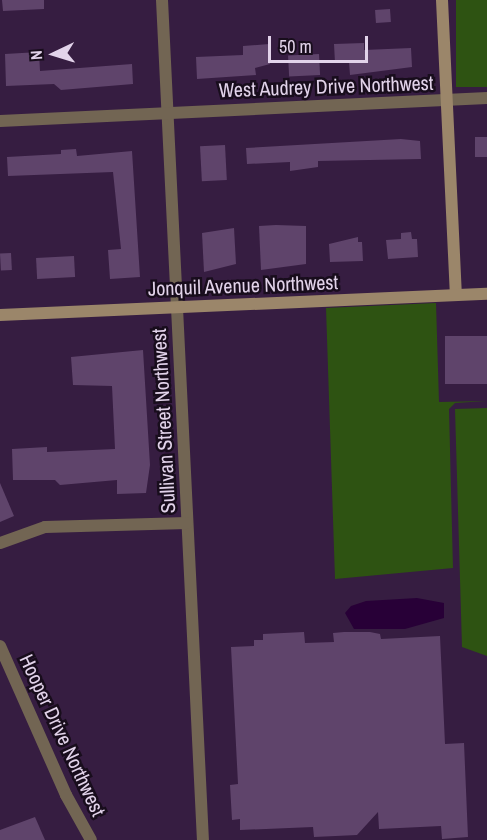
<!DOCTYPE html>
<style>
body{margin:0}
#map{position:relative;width:487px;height:840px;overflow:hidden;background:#361d41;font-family:"Archivo Narrow",sans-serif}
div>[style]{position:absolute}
.green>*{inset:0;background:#2e5312;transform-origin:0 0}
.water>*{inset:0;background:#280037}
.building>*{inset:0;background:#5f446b;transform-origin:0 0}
.street>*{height:12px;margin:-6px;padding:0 6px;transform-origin:6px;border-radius:6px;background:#726553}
.secondary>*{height:12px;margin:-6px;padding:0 6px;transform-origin:6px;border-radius:6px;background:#9b866a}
span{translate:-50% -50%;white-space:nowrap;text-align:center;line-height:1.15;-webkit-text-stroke:5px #180d1c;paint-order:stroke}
.street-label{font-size:20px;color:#e2d3ea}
.north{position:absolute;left:24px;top:24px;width:60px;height:60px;-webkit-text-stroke:4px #180d1c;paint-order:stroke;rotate:266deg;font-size:16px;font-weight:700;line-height:24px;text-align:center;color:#e2d3ea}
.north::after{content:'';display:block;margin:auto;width:21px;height:27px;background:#e2d3ea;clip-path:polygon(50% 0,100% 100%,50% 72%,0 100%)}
.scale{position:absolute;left:268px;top:36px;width:100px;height:27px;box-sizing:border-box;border:3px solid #e2d3ea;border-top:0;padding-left:8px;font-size:18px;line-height:21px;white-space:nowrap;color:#e2d3ea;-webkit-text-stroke:4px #180d1c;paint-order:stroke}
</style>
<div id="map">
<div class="green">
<div style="left:456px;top:0;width:31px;height:87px"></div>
<div style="clip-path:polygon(436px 303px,439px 402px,487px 401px,455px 403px,449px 409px,453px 568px,335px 579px,326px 308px)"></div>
<div style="clip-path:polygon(487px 408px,487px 656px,462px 647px,455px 409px)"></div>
</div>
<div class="water">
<div style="clip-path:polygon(417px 598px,444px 603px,444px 618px,405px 629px,354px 629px,345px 613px,351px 606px,366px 601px)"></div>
</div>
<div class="building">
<div style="clip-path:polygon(2px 0,44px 0,44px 9px,3px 11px)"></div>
<div style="left:390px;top:9px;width:13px;height:15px;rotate:86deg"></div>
<div style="clip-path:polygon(364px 43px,364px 50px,411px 48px,412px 67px,350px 75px,349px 62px,335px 63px,334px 44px)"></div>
<div style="clip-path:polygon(269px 44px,270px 64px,255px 68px,256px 75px,197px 79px,196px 57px,243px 55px,243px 46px)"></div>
<div style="clip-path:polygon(39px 52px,40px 71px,132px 64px,133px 84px,61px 90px,54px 84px,6px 86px,5px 54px)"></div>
<div style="left:319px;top:54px;width:21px;height:31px;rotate:87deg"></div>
<div style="left:487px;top:137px;width:20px;height:12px;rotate:90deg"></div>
<div style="clip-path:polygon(401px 139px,420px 141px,421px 159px,318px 161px,318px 167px,290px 171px,290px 162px,247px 164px,246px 148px)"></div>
<div style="left:225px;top:145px;width:35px;height:25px;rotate:87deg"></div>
<div style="clip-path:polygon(76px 149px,77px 156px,132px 151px,140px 277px,110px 279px,108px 250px,121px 249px,113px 172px,8px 176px,7px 157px,61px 154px,61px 150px)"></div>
<div style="clip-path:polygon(276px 225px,306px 226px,306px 264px,261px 270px,259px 226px)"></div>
<div style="clip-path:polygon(234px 228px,236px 264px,204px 272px,202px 233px)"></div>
<div style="clip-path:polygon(411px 232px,412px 239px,417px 239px,418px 257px,388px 259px,386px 240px,401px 239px,401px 233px)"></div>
<div style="clip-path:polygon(358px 237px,358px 242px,362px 242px,363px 261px,330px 262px,329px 244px)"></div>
<div style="left:11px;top:253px;width:17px;height:11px;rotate:87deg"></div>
<div style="left:74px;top:256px;width:21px;height:38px;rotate:87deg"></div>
<div style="left:487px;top:336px;width:48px;height:42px;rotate:90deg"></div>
<div style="clip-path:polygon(143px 350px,150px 465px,146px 493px,117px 494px,117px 480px,60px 485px,55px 480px,13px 480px,12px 449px,47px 447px,47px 452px,115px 449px,112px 386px,73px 385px,71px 357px)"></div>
<div style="clip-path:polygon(0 483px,14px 516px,0 522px)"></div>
<div style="clip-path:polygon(304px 632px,305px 643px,334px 642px,333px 633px,344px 632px,370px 632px,380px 634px,381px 639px,440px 636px,445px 744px,464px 743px,468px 837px,442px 839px,441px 826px,379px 829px,378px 812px,357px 835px,314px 837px,313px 827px,240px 830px,240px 819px,232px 820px,230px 785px,238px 784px,231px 647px,254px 646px,254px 640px,263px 640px,263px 634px)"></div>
<div style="clip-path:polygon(35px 817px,45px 840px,0 840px,0 830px)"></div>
</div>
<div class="street">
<div style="left:162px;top:0;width:841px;rotate:87.21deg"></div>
<div style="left:0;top:121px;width:488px;rotate:-2.7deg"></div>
<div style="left:0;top:543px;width:48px;rotate:-19.6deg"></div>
<div style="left:45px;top:527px;width:142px;rotate:-1.6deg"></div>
<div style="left:0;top:646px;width:163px;rotate:66.1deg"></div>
<div style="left:66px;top:795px;width:51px;rotate:60.9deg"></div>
</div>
<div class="secondary">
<div style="left:442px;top:0;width:295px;rotate:87.3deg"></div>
<div style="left:0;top:315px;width:487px;rotate:-2.5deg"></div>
</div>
<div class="street-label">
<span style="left:326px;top:86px;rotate:-2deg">West Audrey Drive Northwest</span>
<span style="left:243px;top:285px;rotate:-2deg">Jonquil Avenue Northwest</span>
<span style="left:163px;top:421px;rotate:-93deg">Sullivan Street Northwest</span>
<span style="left:63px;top:735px;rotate:65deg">Hooper Drive Northwest</span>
</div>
<div class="north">N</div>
<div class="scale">50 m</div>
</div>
